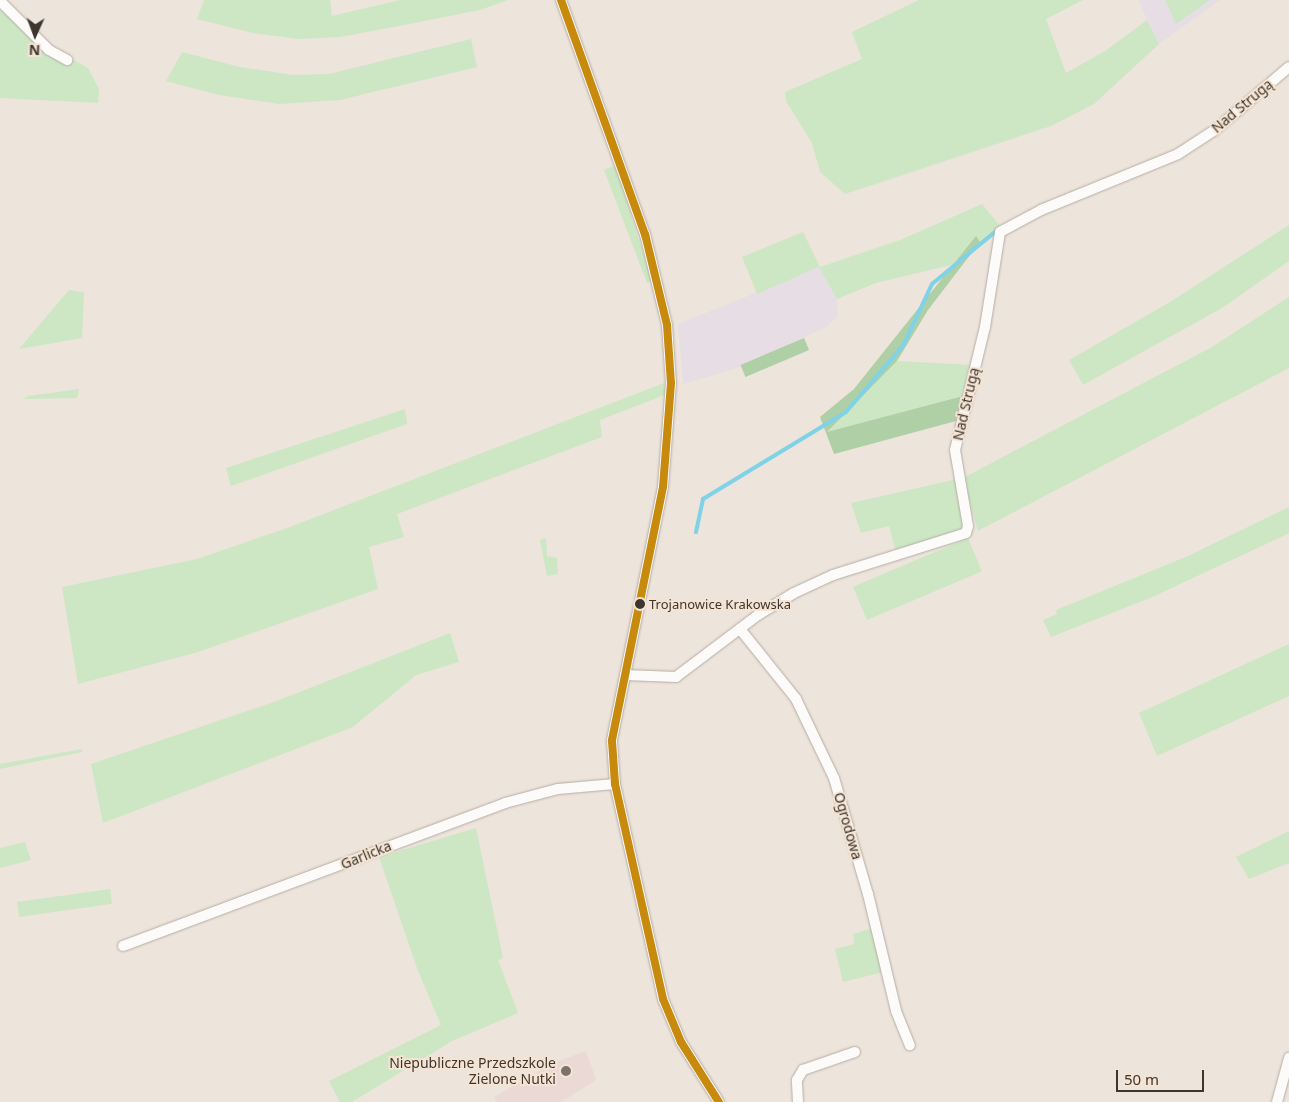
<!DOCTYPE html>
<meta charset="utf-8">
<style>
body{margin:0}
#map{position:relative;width:1289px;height:1102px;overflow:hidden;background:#ede4db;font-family:"Noto Sans",sans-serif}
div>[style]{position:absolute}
.industrial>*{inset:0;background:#e7dee5}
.education>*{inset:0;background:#ebd9d5}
.green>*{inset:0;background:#cde7c4;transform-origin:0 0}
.forest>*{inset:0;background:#afcfa6;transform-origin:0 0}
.stream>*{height:4px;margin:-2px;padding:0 2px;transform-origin:2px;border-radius:2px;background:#80d2e7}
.roads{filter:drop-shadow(0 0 1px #b4ada6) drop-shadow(0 0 1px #b4ada6)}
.minor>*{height:10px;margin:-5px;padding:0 5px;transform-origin:5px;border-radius:5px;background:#fcfbfa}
.bus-1>*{height:8px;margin:-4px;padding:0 4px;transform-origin:4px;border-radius:4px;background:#c88a0c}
.dots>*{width:14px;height:14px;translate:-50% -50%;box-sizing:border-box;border:2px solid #f5e4d3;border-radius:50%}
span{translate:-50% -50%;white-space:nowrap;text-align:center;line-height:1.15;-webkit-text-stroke:4px #f5e4d3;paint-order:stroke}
.bus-label{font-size:13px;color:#3d3630}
.left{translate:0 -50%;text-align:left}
.street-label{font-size:14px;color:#3d3630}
.poi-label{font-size:14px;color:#3d3630}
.right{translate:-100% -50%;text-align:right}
.north{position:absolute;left:10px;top:10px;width:50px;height:50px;-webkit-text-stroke:4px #f5e4d3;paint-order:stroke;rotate:182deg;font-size:14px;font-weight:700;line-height:20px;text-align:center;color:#3d3630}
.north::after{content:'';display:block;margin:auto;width:18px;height:22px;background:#3d3630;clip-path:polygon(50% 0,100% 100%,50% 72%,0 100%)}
.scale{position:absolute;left:1116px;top:1070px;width:88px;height:22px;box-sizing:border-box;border:2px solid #3d3630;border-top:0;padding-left:6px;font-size:15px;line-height:18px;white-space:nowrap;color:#3d3630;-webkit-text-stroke:4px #f5e4d3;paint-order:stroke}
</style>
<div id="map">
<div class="industrial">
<div style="clip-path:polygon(1138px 0,1220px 0,1159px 44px)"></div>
<div style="clip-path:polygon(820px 267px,837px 299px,838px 315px,828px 326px,741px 367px,683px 384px,678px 324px)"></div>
</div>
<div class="education">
<div style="clip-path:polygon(586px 1051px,596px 1080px,561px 1102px,497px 1102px,494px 1097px,553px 1063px)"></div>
</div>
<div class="green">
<div style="clip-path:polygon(204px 0,330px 0,332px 16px,400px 0,508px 0,480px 10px,399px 26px,340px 37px,299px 39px,253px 33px,197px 19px)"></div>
<div style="clip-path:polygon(919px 0,1083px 0,1046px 19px,1066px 73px,1105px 51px,1147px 20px,1159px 44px,1094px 104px,1051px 126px,845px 194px,820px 172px,812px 143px,786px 101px,785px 92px,862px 59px,852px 32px)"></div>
<div style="clip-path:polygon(1165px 0,1210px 0,1176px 24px)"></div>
<div style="clip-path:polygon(3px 9px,50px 56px,68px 65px,72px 59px,88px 68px,99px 89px,98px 103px,0 98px,0 11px)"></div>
<div style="clip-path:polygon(471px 39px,477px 67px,340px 100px,279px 104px,219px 95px,166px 81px,182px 52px,240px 67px,293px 75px,329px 74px)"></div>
<div style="clip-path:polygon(615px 165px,652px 281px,647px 283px,604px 170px)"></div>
<div style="clip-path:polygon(982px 204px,1000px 226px,997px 233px,980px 242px,976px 237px,955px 264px,876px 283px,837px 299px,819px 267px,757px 294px,742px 257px,803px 232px,820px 267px,900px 240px)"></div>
<div style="clip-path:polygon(1289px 225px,1289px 261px,1222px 308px,1083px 385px,1069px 360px,1170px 302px)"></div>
<div style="clip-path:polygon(69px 290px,84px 292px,82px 338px,19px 349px)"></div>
<div style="clip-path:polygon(1289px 297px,1289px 368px,978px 531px,963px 478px,1212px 347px)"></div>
<div style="clip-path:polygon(897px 361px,972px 365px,963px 396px,826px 433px)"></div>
<div style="clip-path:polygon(664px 383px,665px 395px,600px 420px,602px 437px,397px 514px,404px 537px,369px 547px,378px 589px,198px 652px,78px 684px,62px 587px,197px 559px,287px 528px)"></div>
<div style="clip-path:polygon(79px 389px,77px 398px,23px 399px,28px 396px)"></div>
<div style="clip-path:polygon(405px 409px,407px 424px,231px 486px,226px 468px)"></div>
<div style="clip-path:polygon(957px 479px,964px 525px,959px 532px,896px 552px,889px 526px,861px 533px,851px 503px)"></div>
<div style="clip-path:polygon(1289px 507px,1289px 533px,1281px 537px,1150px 598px,1051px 637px,1043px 620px,1057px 614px,1056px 610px,1188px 556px)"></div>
<div style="clip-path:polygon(546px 538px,547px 556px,557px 558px,558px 574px,547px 576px,540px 540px)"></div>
<div style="left:968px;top:538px;width:36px;height:125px;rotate:67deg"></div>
<div style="clip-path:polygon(450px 633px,459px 662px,416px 675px,353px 727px,103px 823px,91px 764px,274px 702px)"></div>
<div style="clip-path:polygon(1289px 644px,1289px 696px,1157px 756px,1139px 713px)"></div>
<div style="clip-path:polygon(82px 749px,82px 752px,0 769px,0 764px)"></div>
<div style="clip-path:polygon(476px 828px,503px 958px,498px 960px,518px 1013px,452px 1041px,352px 1102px,340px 1102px,329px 1081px,441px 1025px,418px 971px,379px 857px)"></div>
<div style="clip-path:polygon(1289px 831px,1289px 863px,1249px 879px,1236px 857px)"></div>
<div style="clip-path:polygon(25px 842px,31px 860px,0 868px,0 848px)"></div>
<div style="left:110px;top:889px;width:15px;height:94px;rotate:82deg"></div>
<div style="clip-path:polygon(873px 928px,883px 972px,843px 982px,835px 949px,854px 944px,853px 934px)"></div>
</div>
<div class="forest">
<div style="clip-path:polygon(976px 236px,980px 242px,928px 310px,897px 361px,827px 432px,963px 396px,956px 421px,834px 454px,820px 417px,854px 389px)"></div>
<div style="left:804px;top:338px;width:13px;height:69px;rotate:67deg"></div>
</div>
<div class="stream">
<div style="left:696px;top:532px;width:34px;rotate:-78deg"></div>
<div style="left:703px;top:499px;width:167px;rotate:-31.3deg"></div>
<div style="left:846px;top:412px;width:87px;rotate:-49.2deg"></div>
<div style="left:903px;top:346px;width:68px;rotate:-64.9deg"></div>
<div style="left:932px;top:284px;width:83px;rotate:-39.6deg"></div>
</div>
<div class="roads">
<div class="minor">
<div style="left:561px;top:0;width:249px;rotate:70.3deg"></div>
<div style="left:645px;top:234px;width:94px;rotate:76.4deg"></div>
<div style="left:667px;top:325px;width:58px;rotate:86.1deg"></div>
<div style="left:671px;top:383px;width:104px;rotate:94.4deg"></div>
<div style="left:663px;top:487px;width:259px;rotate:101.4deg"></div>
<div style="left:612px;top:741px;width:43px;rotate:86deg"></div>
<div style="left:615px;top:784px;width:220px;rotate:77.4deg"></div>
<div style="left:663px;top:999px;width:47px;rotate:67.3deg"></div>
<div style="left:681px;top:1042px;width:71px;rotate:57.7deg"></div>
<div style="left:0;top:1px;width:69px;rotate:45deg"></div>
<div style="left:49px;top:50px;width:21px;rotate:29deg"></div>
<div style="left:740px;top:629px;width:90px;rotate:51.3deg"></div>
<div style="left:796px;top:699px;width:88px;rotate:64.3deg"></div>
<div style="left:834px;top:778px;width:121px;rotate:73.7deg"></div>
<div style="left:868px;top:894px;width:120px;rotate:76.5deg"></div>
<div style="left:896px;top:1011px;width:37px;rotate:68deg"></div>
<div style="left:625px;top:675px;width:51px;rotate:2.2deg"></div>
<div style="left:676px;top:677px;width:103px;rotate:-37.1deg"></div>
<div style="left:758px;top:615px;width:42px;rotate:-31.4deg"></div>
<div style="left:794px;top:593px;width:43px;rotate:-24.8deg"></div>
<div style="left:833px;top:575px;width:139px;rotate:-17.5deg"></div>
<div style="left:966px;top:533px;width:7px;rotate:-74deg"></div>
<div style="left:968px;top:526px;width:77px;rotate:-99.7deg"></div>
<div style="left:955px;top:450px;width:127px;rotate:-76.3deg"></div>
<div style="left:985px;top:327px;width:96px;rotate:-81deg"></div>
<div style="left:1000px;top:232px;width:47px;rotate:-28.2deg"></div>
<div style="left:1041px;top:210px;width:148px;rotate:-22.2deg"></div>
<div style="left:1178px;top:154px;width:44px;rotate:-33deg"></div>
<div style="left:1215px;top:130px;width:97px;rotate:-40.4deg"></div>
<div style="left:123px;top:946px;width:408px;rotate:-20.5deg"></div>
<div style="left:505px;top:803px;width:55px;rotate:-14.8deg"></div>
<div style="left:558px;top:789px;width:57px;rotate:-5deg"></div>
<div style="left:798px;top:1102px;width:22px;rotate:-93deg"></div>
<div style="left:797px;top:1080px;width:12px;rotate:-59deg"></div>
<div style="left:803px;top:1070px;width:55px;rotate:-19.1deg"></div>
<div style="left:1277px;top:1102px;width:46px;rotate:-74.7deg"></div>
</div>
</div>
<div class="bus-1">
<div style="left:561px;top:0;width:249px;rotate:70.3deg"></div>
<div style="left:645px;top:234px;width:94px;rotate:76.4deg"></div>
<div style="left:667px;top:325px;width:58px;rotate:86.1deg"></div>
<div style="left:671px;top:383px;width:104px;rotate:94.4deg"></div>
<div style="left:663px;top:487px;width:259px;rotate:101.4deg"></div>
<div style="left:612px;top:741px;width:43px;rotate:86deg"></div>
<div style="left:615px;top:784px;width:220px;rotate:77.4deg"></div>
<div style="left:663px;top:999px;width:47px;rotate:67.3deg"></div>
<div style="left:681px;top:1042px;width:71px;rotate:57.7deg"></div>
</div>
<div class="dots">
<div style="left:640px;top:604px;background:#3d3630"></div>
<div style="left:566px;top:1071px;background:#7b736c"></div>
</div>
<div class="bus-label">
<span class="left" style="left:649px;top:604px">Trojanowice Krakowska</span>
</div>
<div class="street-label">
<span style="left:1242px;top:106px;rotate:-40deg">Nad Strugą</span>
<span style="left:966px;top:404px;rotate:-77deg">Nad Strugą</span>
<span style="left:848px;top:826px;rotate:74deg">Ogrodowa</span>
<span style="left:366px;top:855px;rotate:-22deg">Garlicka</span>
</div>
<div class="poi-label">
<span class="right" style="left:556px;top:1071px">Niepubliczne Przedszkole<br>Zielone Nutki</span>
</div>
<div class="north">N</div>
<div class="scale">50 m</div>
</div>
